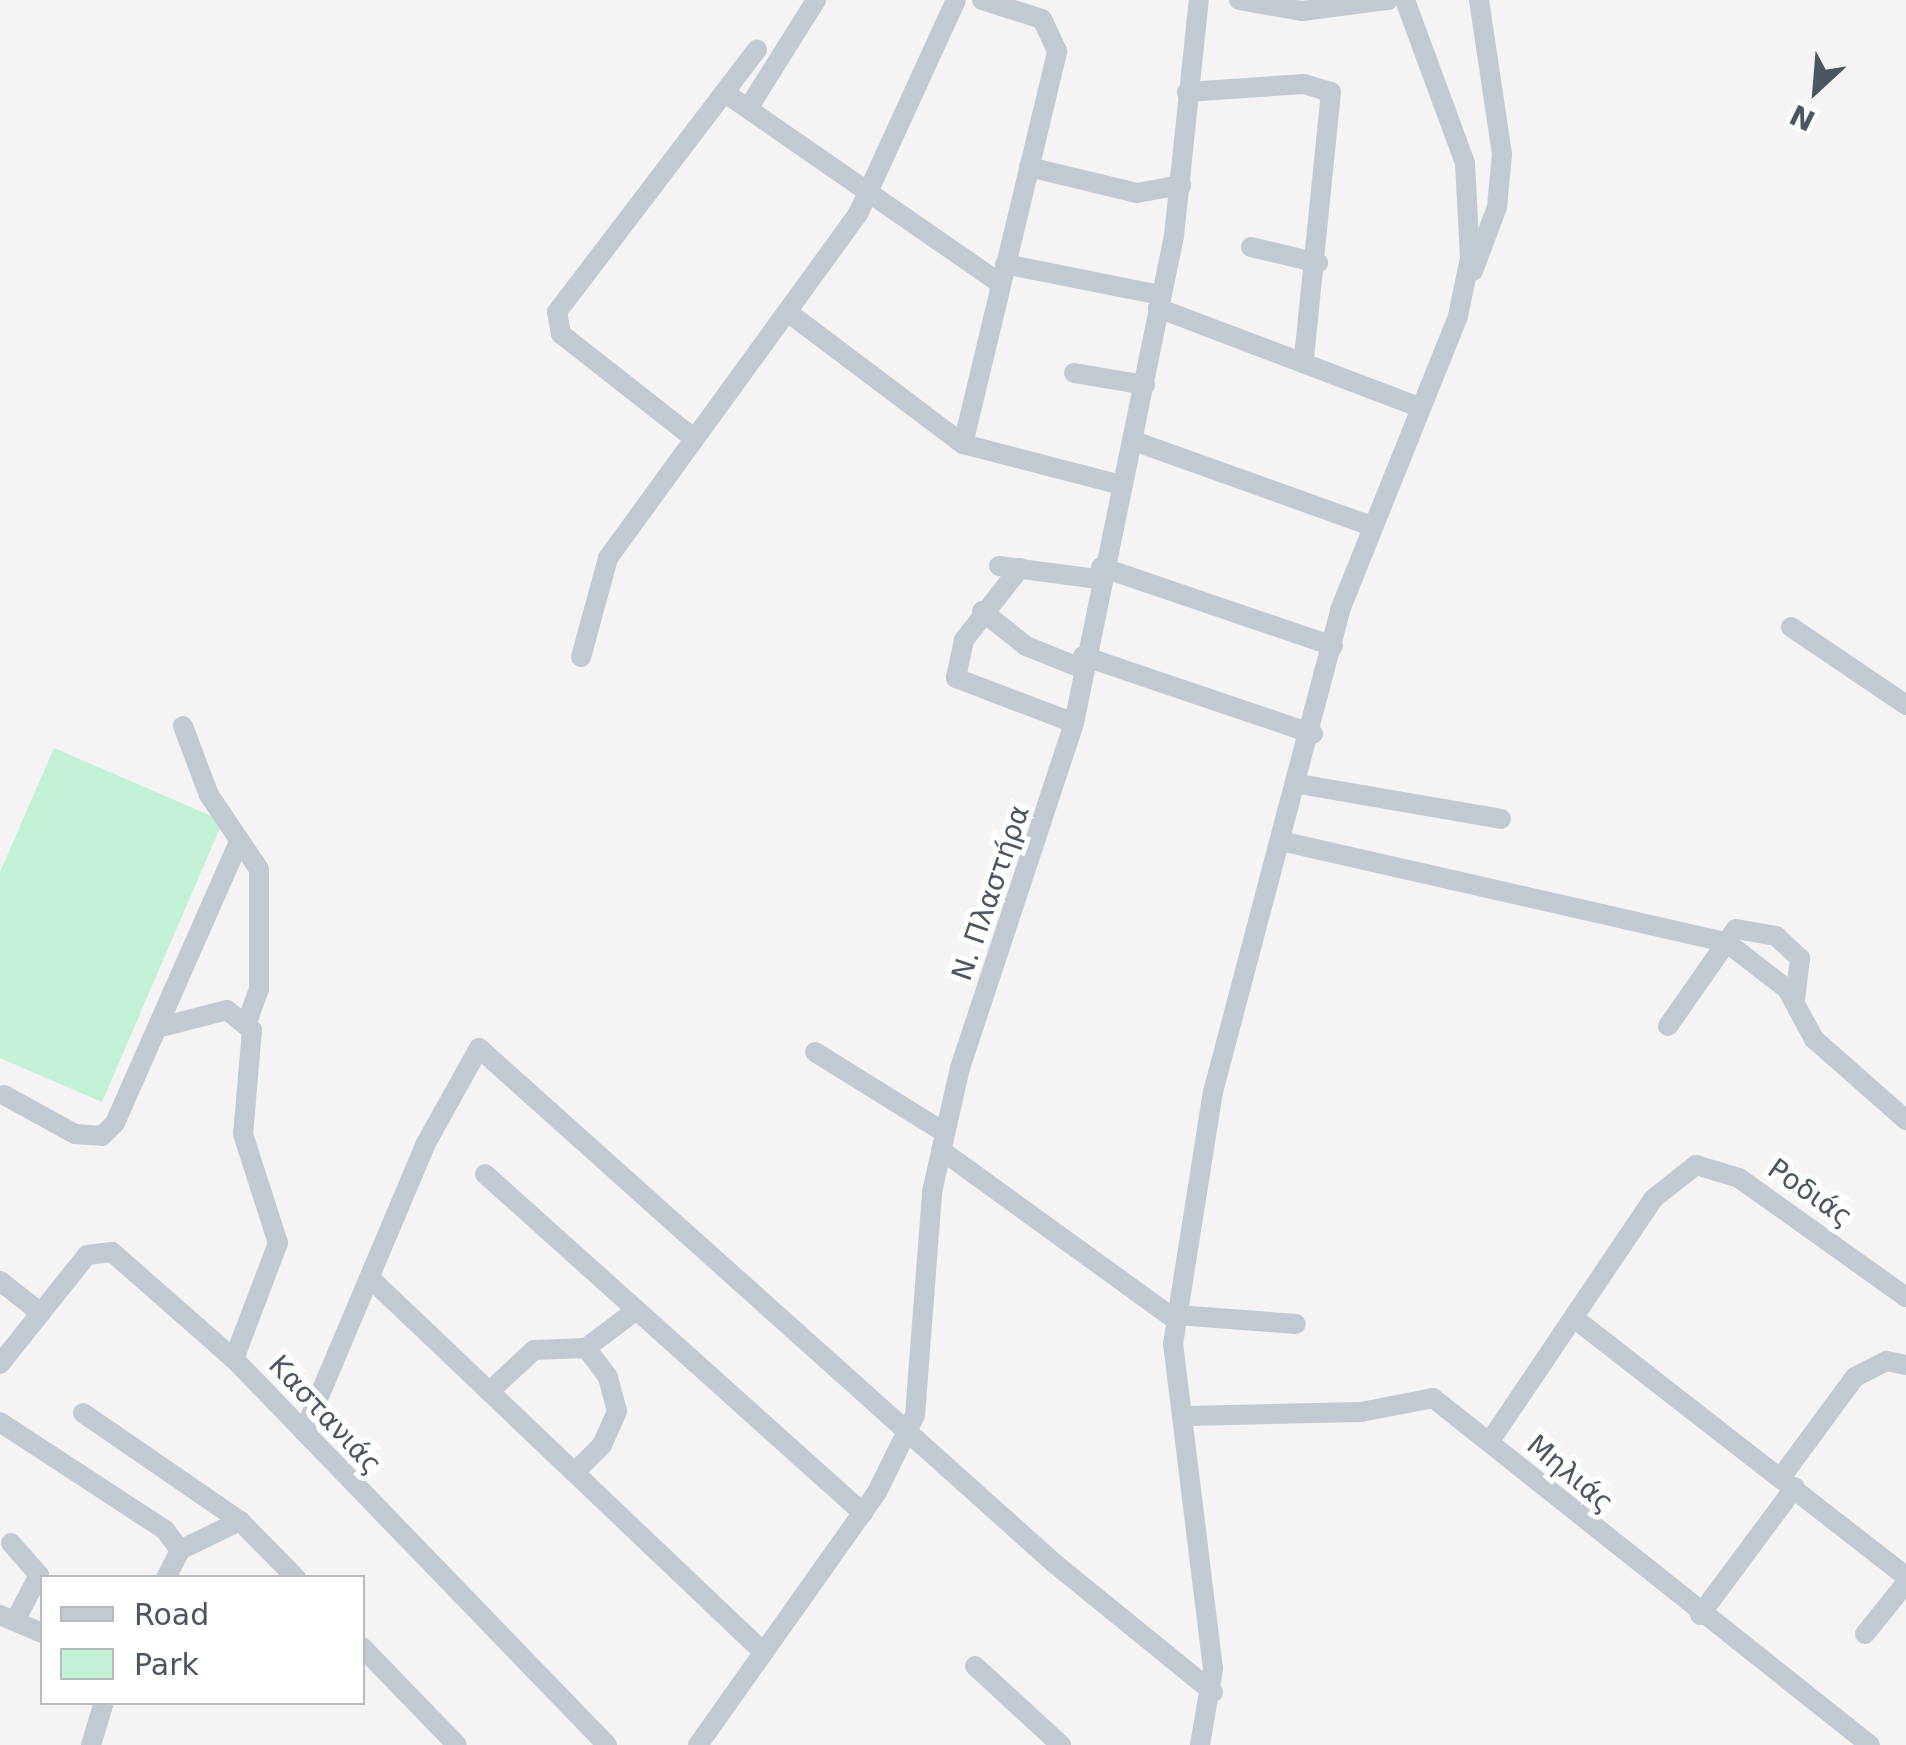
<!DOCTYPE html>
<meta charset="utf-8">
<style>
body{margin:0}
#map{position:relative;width:1906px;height:1745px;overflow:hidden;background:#f5f3f3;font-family:"DejaVu Sans",sans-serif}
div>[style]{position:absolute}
.green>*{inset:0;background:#c3f1d5}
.minor>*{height:20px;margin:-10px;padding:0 10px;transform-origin:10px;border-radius:10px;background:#c1cad2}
span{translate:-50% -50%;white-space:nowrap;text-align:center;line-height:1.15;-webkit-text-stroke:10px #fff;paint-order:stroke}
.street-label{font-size:28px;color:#4a5661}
.legend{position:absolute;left:40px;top:1575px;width:325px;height:130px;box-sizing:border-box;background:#fff;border:2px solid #b7bbc0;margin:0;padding:12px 18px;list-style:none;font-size:30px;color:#4a5661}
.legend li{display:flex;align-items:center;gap:20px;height:50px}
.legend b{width:50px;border:2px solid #b7bbc0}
.north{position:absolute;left:1766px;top:40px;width:100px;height:100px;-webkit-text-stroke:8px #fff;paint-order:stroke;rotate:206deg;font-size:28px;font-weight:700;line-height:40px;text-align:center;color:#4a5661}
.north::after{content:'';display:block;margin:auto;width:35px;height:45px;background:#4a5661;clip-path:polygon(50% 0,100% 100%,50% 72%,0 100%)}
</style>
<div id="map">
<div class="green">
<div style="clip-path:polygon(54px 748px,223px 821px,102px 1102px,0 1058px,0 872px)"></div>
</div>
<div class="minor">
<div style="left:1239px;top:0;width:64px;rotate:9.9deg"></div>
<div style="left:1302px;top:11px;width:87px;rotate:-7.3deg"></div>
<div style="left:1187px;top:92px;width:117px;rotate:-3.9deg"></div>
<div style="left:1304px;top:84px;width:28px;rotate:17deg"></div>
<div style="left:1331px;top:92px;width:266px;rotate:95.8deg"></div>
<div style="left:728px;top:95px;width:332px;rotate:34.7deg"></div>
<div style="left:749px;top:107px;width:126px;rotate:-57.9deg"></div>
<div style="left:1029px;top:167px;width:111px;rotate:13.5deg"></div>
<div style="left:1137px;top:193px;width:45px;rotate:-10.3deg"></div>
<div style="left:1251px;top:247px;width:69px;rotate:13.4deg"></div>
<div style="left:1005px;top:264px;width:158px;rotate:11.3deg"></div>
<div style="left:1473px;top:271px;width:68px;rotate:-69.4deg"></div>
<div style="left:1497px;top:207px;width:53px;rotate:-84.6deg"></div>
<div style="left:1502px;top:154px;width:156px;rotate:-98.5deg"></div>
<div style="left:1158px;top:308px;width:278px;rotate:20.8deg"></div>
<div style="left:789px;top:313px;width:218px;rotate:37deg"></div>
<div style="left:963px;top:444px;width:164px;rotate:14.5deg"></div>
<div style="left:1074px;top:373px;width:72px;rotate:9.6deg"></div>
<div style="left:691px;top:436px;width:165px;rotate:-141.9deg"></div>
<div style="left:561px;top:334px;width:22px;rotate:-100deg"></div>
<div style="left:557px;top:312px;width:330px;rotate:-52.7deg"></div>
<div style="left:1134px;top:441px;width:250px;rotate:19.7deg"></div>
<div style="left:963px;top:444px;width:404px;rotate:-76.5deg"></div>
<div style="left:1057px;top:51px;width:35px;rotate:-115deg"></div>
<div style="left:1042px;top:19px;width:63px;rotate:-162.4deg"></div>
<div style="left:999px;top:566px;width:100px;rotate:7.5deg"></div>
<div style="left:1101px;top:567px;width:245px;rotate:18.8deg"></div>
<div style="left:1020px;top:568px;width:91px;rotate:127.9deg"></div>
<div style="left:964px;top:640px;width:39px;rotate:102deg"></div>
<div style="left:956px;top:678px;width:126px;rotate:20.9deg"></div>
<div style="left:982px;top:611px;width:56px;rotate:38.5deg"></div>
<div style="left:1026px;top:646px;width:59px;rotate:21.8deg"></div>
<div style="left:1791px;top:627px;width:139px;rotate:34.1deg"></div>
<div style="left:1083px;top:656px;width:243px;rotate:18.7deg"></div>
<div style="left:581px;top:657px;width:103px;rotate:-74.7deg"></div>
<div style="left:608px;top:558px;width:425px;rotate:-54deg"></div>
<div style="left:858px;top:214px;width:235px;rotate:-65.4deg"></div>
<div style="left:183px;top:726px;width:74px;rotate:69.4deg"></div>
<div style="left:209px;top:795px;width:89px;rotate:56deg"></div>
<div style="left:259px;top:869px;width:120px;rotate:90deg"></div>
<div style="left:259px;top:989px;width:33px;rotate:110deg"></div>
<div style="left:1299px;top:784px;width:205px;rotate:9.8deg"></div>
<div style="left:1285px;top:842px;width:452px;rotate:12.8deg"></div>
<div style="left:1726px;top:942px;width:77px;rotate:37.6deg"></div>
<div style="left:1787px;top:989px;width:57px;rotate:61.6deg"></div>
<div style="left:1814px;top:1039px;width:123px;rotate:41.4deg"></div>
<div style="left:165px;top:1026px;width:64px;rotate:-14.5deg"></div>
<div style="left:227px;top:1010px;width:32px;rotate:39deg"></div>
<div style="left:252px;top:1030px;width:104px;rotate:94.9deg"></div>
<div style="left:243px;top:1134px;width:114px;rotate:72.2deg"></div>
<div style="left:278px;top:1243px;width:124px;rotate:110.8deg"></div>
<div style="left:1668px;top:1026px;width:118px;rotate:-55deg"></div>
<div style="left:1736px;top:929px;width:41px;rotate:9.9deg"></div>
<div style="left:1776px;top:936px;width:33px;rotate:43deg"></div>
<div style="left:1800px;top:958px;width:42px;rotate:96.8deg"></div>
<div style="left:815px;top:1052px;width:153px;rotate:31.9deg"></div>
<div style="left:4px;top:1095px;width:81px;rotate:28.8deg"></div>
<div style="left:75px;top:1134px;width:27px;rotate:4deg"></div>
<div style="left:102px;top:1136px;width:18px;rotate:-45deg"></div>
<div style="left:115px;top:1123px;width:309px;rotate:-66.2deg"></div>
<div style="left:941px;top:1150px;width:290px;rotate:35.9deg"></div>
<div style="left:485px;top:1174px;width:508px;rotate:41.89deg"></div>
<div style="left:372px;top:1280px;width:538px;rotate:43.57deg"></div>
<div style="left:0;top:1281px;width:52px;rotate:38deg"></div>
<div style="left:1177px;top:1315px;width:119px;rotate:4.3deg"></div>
<div style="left:1574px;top:1318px;width:420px;rotate:37.9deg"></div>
<div style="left:0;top:1364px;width:139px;rotate:-51.4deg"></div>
<div style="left:87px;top:1255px;width:25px;rotate:-7deg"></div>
<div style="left:112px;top:1252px;width:162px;rotate:41.3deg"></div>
<div style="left:234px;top:1359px;width:537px;rotate:45.98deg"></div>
<div style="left:491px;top:1390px;width:59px;rotate:-42.9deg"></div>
<div style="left:534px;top:1350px;width:52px;rotate:-2.2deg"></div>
<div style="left:586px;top:1348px;width:61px;rotate:-37.1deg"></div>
<div style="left:83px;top:1413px;width:191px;rotate:34.5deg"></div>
<div style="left:240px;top:1521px;width:80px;rotate:45.5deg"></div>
<div style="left:1187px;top:1416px;width:174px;rotate:-1.3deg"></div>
<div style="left:1361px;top:1412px;width:73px;rotate:-11deg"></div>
<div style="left:1433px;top:1398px;width:558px;rotate:38.45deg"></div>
<div style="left:0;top:1422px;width:197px;rotate:33.2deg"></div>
<div style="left:165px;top:1530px;width:25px;rotate:53deg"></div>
<div style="left:304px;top:1432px;width:311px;rotate:-67.1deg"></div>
<div style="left:425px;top:1145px;width:111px;rotate:-60.9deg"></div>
<div style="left:479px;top:1048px;width:772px;rotate:41.85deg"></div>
<div style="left:1054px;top:1563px;width:205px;rotate:39.1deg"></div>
<div style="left:1490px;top:1441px;width:292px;rotate:-56deg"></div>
<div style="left:1653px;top:1199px;width:55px;rotate:-38.3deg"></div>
<div style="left:1696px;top:1165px;width:45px;rotate:16.8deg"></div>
<div style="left:1739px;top:1178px;width:205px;rotate:35.5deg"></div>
<div style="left:576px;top:1471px;width:37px;rotate:-45deg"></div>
<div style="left:602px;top:1445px;width:37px;rotate:-66deg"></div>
<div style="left:617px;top:1411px;width:35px;rotate:-105deg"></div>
<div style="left:608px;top:1377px;width:36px;rotate:-127deg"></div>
<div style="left:1782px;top:1476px;width:123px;rotate:-53.6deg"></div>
<div style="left:1855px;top:1377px;width:36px;rotate:-27deg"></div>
<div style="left:1887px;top:1361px;width:19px;rotate:12deg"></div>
<div style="left:11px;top:1543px;width:43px;rotate:48.8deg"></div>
<div style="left:39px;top:1575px;width:52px;rotate:117.6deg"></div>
<div style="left:166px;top:1578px;width:31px;rotate:-63deg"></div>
<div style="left:180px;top:1550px;width:67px;rotate:-25.8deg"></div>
<div style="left:0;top:1615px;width:46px;rotate:23.2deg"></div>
<div style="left:1700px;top:1615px;width:159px;rotate:-53.4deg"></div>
<div style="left:1865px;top:1634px;width:65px;rotate:-51.2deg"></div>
<div style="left:362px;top:1647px;width:136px;rotate:45.9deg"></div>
<div style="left:975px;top:1666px;width:117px;rotate:42.6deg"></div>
<div style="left:91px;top:1745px;width:45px;rotate:-73.2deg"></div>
<div style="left:698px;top:1745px;width:310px;rotate:-54.7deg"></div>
<div style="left:877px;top:1492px;width:86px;rotate:-63.7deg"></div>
<div style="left:915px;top:1415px;width:224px;rotate:-85.6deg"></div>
<div style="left:932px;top:1192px;width:127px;rotate:-77.3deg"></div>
<div style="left:960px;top:1068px;width:363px;rotate:-71.7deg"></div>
<div style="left:1074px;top:723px;width:497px;rotate:-78.4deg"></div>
<div style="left:1174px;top:236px;width:237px;rotate:-84deg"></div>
<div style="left:1200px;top:1745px;width:77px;rotate:-80.3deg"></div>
<div style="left:1213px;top:1669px;width:327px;rotate:-97deg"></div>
<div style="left:1173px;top:1344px;width:255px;rotate:-81deg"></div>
<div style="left:1213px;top:1092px;width:498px;rotate:-75.2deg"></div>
<div style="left:1340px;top:610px;width:317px;rotate:-68.1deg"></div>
<div style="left:1458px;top:316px;width:59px;rotate:-78.3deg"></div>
<div style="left:1470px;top:258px;width:95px;rotate:-93deg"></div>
<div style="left:1465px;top:163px;width:174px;rotate:-110.2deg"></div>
</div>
<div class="street-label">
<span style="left:991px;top:893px;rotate:-71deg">Ν. Πλαστήρα</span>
<span style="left:1810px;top:1193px;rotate:35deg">Ροδιάς</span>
<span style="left:325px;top:1415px;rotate:47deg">Καστανιάς</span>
<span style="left:1570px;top:1474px;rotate:40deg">Μηλιάς</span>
</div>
<ul class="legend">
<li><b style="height:12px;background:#c1cad2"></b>Road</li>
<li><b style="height:28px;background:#c3f1d5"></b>Park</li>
</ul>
<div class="north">N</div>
</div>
